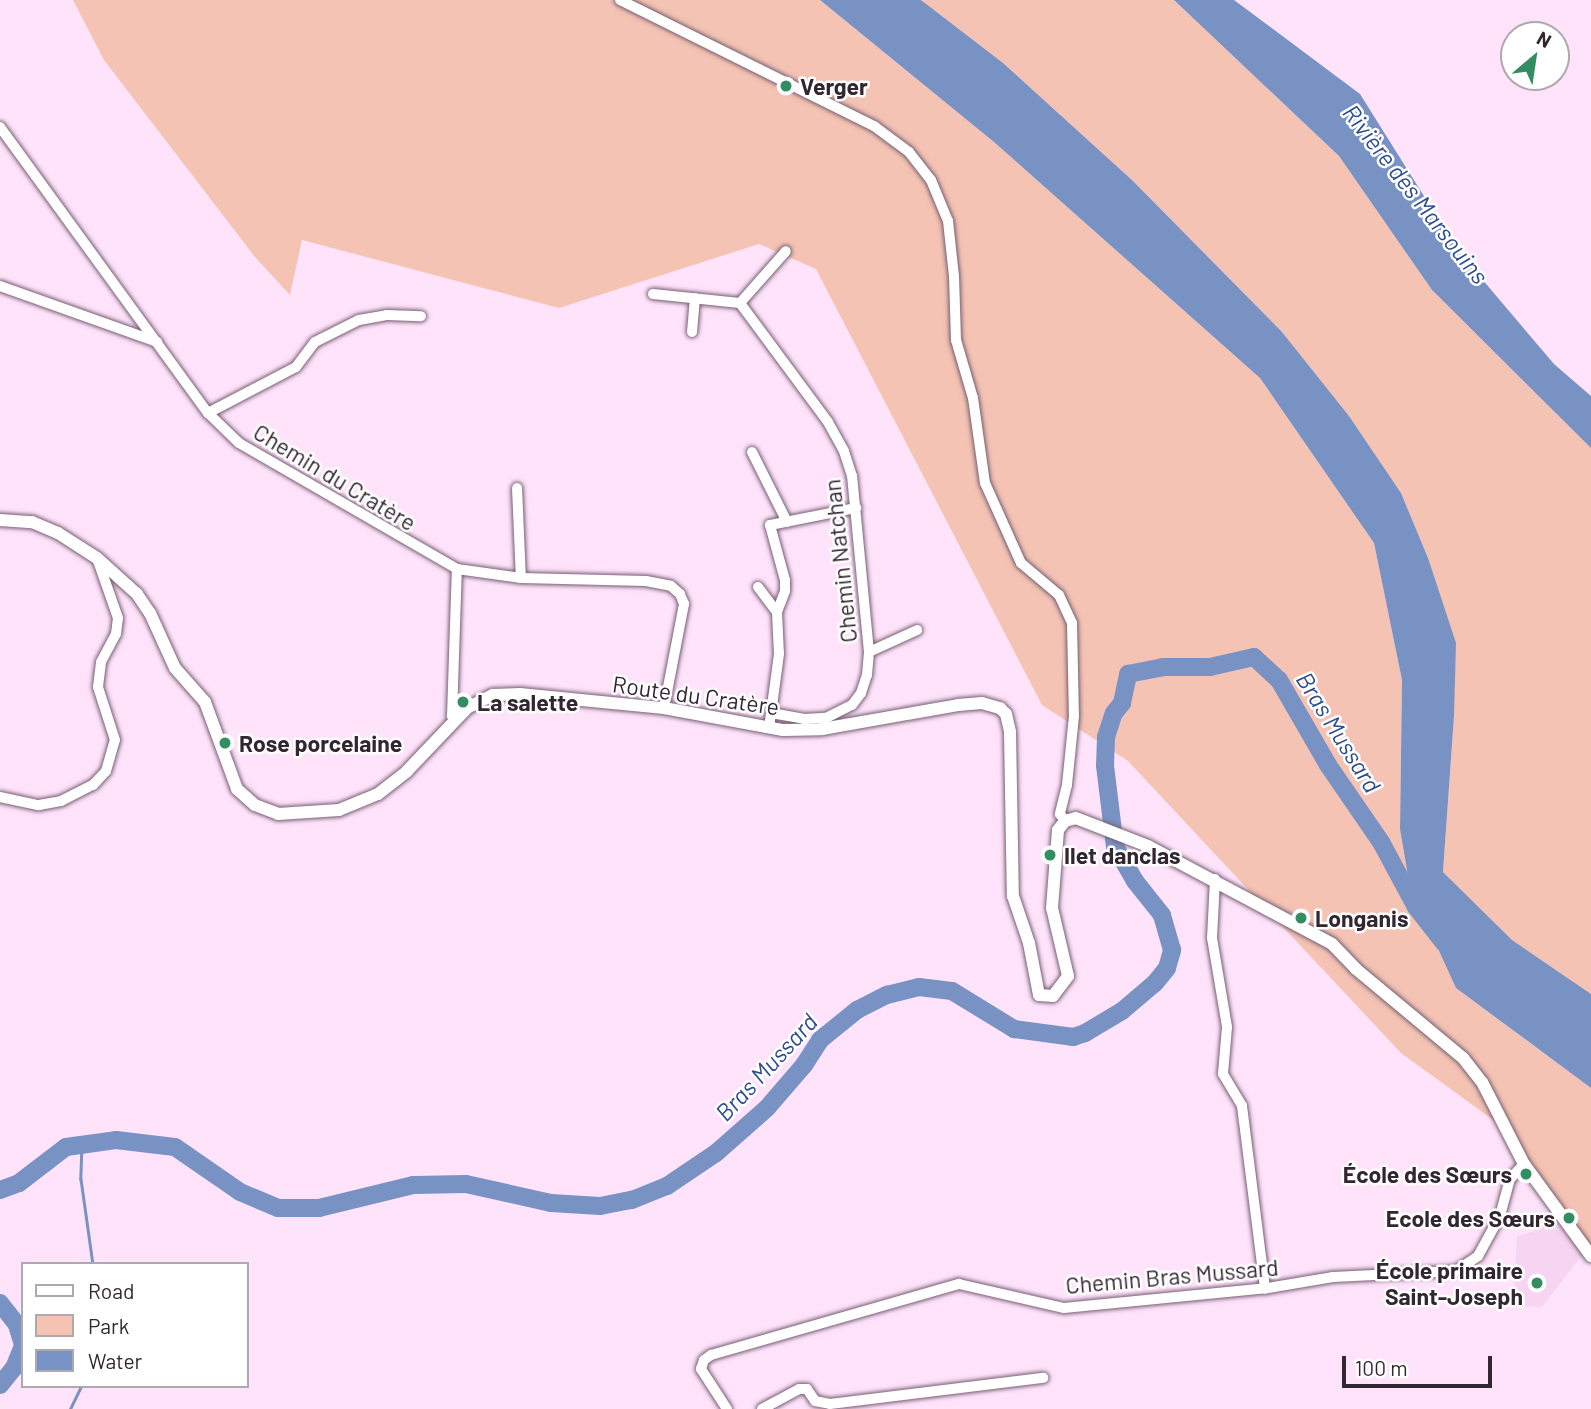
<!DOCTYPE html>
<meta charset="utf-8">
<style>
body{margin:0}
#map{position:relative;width:1591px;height:1409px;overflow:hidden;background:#ffe3fb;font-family:Barlow,sans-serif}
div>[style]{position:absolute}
.built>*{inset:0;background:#f7d5f2}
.green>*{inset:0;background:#f4c3b3}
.water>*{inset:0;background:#7892c4}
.stream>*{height:2.5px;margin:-1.25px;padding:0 1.25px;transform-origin:1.25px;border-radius:1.25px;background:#7892c4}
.river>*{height:18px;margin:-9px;padding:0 9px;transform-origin:9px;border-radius:9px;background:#7892c4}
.roads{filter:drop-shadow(0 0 2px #775f73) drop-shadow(0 0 2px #775f73)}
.street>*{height:10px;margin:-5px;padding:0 5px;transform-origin:5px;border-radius:5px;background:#fff}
.secondary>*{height:12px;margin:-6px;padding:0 6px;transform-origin:6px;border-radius:6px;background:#fff}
.dots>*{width:19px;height:19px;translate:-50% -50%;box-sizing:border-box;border:4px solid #fff;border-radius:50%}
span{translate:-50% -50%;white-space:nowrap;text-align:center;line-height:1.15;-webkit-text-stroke:5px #fff;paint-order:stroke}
.poi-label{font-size:23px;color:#322730;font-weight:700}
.left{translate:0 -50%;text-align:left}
.right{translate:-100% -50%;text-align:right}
.street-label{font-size:23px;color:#322730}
.water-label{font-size:24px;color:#2d4d8c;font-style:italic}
.legend{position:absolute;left:21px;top:1262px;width:228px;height:126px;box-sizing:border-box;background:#fff;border:2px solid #ada9ac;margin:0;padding:9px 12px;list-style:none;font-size:21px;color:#322730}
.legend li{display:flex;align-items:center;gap:14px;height:35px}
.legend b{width:35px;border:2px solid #ada9ac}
.north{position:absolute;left:1500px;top:21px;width:70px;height:70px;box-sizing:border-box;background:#fff;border:2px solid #ada9ac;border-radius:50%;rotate:29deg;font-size:19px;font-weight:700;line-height:28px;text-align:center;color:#322730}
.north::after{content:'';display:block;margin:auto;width:24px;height:32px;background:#328d63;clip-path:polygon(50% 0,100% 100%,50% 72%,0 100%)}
.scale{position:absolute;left:1342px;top:1356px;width:150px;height:32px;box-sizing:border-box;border:4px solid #322730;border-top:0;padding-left:9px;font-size:21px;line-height:24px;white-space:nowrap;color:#322730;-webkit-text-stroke:5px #fff;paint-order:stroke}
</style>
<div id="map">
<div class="built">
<div style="clip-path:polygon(1553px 1219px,1583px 1254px,1542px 1307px,1513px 1306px,1517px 1236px,1532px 1232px)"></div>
</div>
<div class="green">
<div style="clip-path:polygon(73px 0,820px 0,994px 142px,1260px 378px,1374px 543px,1402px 680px,1400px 829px,1456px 988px,1591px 1088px,1591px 1253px,1503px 1127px,1401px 1053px,1128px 761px,1042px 705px,816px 269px,759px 244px,559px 308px,302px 240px,290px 295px,255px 257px,104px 60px)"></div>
<div style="clip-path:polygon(921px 0,1174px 0,1339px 156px,1432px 290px,1591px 448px,1591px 994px,1512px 940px,1443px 872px,1454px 716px,1428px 558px,1401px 493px,1349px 416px,1282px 332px,1133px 181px,1003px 63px)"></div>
</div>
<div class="water">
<div style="clip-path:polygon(820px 0,921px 0,1003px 63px,1133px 181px,1282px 332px,1349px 416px,1401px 493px,1428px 558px,1456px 643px,1454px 716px,1443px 872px,1512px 940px,1591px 994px,1591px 1088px,1456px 988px,1410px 887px,1400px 829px,1402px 680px,1374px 543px,1260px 378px,994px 142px)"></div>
<div style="clip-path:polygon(1174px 0,1234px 0,1360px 94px,1459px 252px,1554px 364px,1591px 396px,1591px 448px,1432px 290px,1339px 156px)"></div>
</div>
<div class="stream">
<div style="left:82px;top:1144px;width:35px;rotate:92deg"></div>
<div style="left:81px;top:1179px;width:86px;rotate:82deg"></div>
<div style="left:70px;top:1409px;width:25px;rotate:-64deg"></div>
</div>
<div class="river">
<div style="left:0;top:1190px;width:20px;rotate:-20deg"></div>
<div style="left:19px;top:1183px;width:59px;rotate:-37.5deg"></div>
<div style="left:66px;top:1147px;width:50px;rotate:-8deg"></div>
<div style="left:116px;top:1140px;width:59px;rotate:6.8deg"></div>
<div style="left:175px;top:1147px;width:79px;rotate:34.7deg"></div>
<div style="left:240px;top:1192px;width:41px;rotate:22.8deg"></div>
<div style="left:278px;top:1208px;width:41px"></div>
<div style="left:319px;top:1208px;width:97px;rotate:-13.7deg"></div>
<div style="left:413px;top:1185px;width:53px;rotate:-1.1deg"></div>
<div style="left:466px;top:1184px;width:87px;rotate:12.6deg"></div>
<div style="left:551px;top:1203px;width:49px;rotate:3.5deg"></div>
<div style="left:600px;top:1206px;width:33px;rotate:-11deg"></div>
<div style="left:632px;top:1200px;width:38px;rotate:-22deg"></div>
<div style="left:667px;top:1186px;width:59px;rotate:-34deg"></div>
<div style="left:716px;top:1153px;width:68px;rotate:-41.4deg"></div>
<div style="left:767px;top:1108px;width:57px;rotate:-49.3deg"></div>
<div style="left:804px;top:1065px;width:30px;rotate:-57deg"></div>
<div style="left:820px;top:1040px;width:48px;rotate:-39deg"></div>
<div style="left:857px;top:1010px;width:34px;rotate:-27deg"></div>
<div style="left:887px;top:995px;width:33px;rotate:-14deg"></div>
<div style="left:919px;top:987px;width:33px;rotate:7deg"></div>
<div style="left:952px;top:991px;width:73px;rotate:31.5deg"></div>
<div style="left:1014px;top:1029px;width:60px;rotate:7.7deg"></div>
<div style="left:1073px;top:1037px;width:13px;rotate:-18deg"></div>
<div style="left:1085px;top:1033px;width:43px;rotate:-30.7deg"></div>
<div style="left:1122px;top:1011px;width:43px;rotate:-40.3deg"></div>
<div style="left:1155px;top:983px;width:19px;rotate:-51deg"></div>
<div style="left:1167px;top:968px;width:19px;rotate:-74deg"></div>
<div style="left:1172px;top:950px;width:36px;rotate:-106deg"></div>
<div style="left:1162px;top:915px;width:43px;rotate:-128.5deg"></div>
<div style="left:1135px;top:881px;width:39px;rotate:-120deg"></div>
<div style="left:1115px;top:847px;width:82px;rotate:-97deg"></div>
<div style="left:1105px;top:766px;width:29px;rotate:-88deg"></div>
<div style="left:1106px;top:737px;width:25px;rotate:-72deg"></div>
<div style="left:1114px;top:713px;width:13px;rotate:-51deg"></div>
<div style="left:1122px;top:703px;width:30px;rotate:-78deg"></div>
<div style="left:1128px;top:674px;width:36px;rotate:-11deg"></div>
<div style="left:1163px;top:667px;width:47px"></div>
<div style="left:1210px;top:667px;width:45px;rotate:-12.8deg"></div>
<div style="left:1254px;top:657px;width:34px;rotate:43deg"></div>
<div style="left:1279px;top:680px;width:98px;rotate:60deg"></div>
<div style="left:1328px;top:765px;width:93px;rotate:55.5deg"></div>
<div style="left:1381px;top:842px;width:74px;rotate:61.7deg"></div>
<div style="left:1416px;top:907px;width:46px;rotate:52.1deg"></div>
<div style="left:0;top:1303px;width:28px;rotate:52deg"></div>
<div style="left:17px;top:1325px;width:21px;rotate:73deg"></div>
<div style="left:0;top:1385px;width:22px;rotate:-51deg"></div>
<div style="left:14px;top:1368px;width:24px;rotate:-68deg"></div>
</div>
<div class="roads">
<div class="street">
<div style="left:620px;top:0;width:284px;rotate:26.4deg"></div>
<div style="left:874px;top:126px;width:44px;rotate:36.6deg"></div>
<div style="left:909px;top:152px;width:36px;rotate:52deg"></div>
<div style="left:931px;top:180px;width:44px;rotate:67.5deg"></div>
<div style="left:948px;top:221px;width:55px;rotate:83.8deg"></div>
<div style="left:954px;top:276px;width:64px;rotate:88.2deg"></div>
<div style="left:956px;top:340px;width:60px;rotate:73.7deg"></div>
<div style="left:973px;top:398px;width:86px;rotate:82deg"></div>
<div style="left:985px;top:483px;width:88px;rotate:65.8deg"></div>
<div style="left:1021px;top:563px;width:50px;rotate:40.1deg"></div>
<div style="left:1059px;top:595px;width:31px;rotate:65deg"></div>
<div style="left:1072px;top:623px;width:93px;rotate:88.8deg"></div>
<div style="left:1074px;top:716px;width:69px;rotate:95.8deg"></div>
<div style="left:1067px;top:785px;width:30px;rotate:104deg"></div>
<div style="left:1060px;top:814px;width:9px;rotate:54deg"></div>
<div style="left:0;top:127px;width:354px;rotate:54deg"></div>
<div style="left:208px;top:413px;width:43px;rotate:44.1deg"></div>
<div style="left:239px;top:443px;width:252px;rotate:30deg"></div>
<div style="left:457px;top:569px;width:65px;rotate:8deg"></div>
<div style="left:521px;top:578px;width:125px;rotate:1.4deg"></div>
<div style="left:646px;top:581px;width:25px;rotate:11deg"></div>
<div style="left:671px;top:586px;width:12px;rotate:42deg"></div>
<div style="left:680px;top:594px;width:11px;rotate:68deg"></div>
<div style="left:684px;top:604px;width:106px;rotate:100.9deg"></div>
<div style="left:0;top:286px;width:167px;rotate:19.6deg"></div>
<div style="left:653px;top:294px;width:87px;rotate:5.9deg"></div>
<div style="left:692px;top:332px;width:34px;rotate:-85deg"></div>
<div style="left:208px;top:413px;width:99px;rotate:-27.6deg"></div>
<div style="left:296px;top:367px;width:31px;rotate:-53deg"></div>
<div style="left:315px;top:342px;width:49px;rotate:-26.6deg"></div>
<div style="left:359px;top:320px;width:28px;rotate:-10deg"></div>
<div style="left:387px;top:315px;width:34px;rotate:2deg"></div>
<div style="left:752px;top:452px;width:78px;rotate:63.4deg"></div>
<div style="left:517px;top:488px;width:90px;rotate:87.5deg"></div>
<div style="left:758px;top:587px;width:31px;rotate:53deg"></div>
<div style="left:777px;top:612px;width:42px;rotate:87.3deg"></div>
<div style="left:779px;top:654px;width:75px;rotate:97.7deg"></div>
<div style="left:777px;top:612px;width:22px;rotate:-69deg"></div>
<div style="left:785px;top:591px;width:11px;rotate:-90deg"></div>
<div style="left:785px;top:580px;width:57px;rotate:-105.3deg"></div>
<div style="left:770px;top:525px;width:88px;rotate:-11.2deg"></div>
<div style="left:869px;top:652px;width:53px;rotate:-24.6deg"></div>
<div style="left:771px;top:713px;width:34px;rotate:10deg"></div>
<div style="left:804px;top:719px;width:22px;rotate:-3deg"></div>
<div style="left:826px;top:718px;width:29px;rotate:-27deg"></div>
<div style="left:852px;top:705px;width:15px;rotate:-53deg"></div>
<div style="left:861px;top:693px;width:19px;rotate:-72deg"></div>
<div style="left:867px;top:675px;width:23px;rotate:-85deg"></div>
<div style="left:869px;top:652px;width:177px;rotate:-95.5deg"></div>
<div style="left:852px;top:476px;width:26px;rotate:-108deg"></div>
<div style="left:844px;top:451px;width:33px;rotate:-119deg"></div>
<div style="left:828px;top:422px;width:148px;rotate:-126.5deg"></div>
<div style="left:740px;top:303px;width:69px;rotate:-48.5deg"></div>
<div style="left:454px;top:719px;width:4px;rotate:-124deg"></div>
<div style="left:452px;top:716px;width:147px;rotate:-88.1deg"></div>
<div style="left:0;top:797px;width:40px;rotate:12deg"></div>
<div style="left:39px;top:805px;width:22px;rotate:-10deg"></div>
<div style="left:61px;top:801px;width:36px;rotate:-27deg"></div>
<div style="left:93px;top:785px;width:19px;rotate:-47deg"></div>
<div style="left:106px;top:771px;width:32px;rotate:-74deg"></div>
<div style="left:115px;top:740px;width:56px;rotate:-107.8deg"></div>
<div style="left:98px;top:687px;width:25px;rotate:-83deg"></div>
<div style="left:101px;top:662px;width:32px;rotate:-62deg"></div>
<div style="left:116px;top:634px;width:16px;rotate:-83deg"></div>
<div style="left:118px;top:618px;width:64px;rotate:-109.3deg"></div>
<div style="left:1215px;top:879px;width:59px;rotate:92.9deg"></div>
<div style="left:1212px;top:938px;width:90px;rotate:80.4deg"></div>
<div style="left:1227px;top:1027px;width:47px;rotate:94.9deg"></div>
<div style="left:1223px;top:1074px;width:37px;rotate:59deg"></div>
<div style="left:1242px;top:1106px;width:184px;rotate:82.8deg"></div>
<div style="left:727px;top:1409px;width:48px;rotate:-123deg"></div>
<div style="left:701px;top:1369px;width:9px;rotate:-72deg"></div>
<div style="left:704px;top:1360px;width:9px;rotate:-36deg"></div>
<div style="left:711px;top:1355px;width:258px;rotate:-16deg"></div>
<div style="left:959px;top:1284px;width:108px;rotate:12.9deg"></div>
<div style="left:1064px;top:1308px;width:205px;rotate:-5.6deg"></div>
<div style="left:1268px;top:1288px;width:66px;rotate:-9.6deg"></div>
<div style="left:1333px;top:1277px;width:123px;rotate:-2.8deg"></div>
<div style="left:1456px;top:1271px;width:27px;rotate:-34deg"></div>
<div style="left:1478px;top:1256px;width:46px;rotate:-61.2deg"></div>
<div style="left:1500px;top:1216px;width:38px;rotate:-75deg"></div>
<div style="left:1510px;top:1179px;width:21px;rotate:-47deg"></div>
<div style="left:762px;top:1409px;width:42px;rotate:-28.4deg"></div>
<div style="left:799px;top:1389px;width:8px"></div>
<div style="left:807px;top:1389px;width:14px;rotate:56deg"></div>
<div style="left:815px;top:1401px;width:15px;rotate:11deg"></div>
<div style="left:830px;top:1404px;width:215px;rotate:-7deg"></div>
</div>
<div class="secondary">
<div style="left:0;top:520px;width:32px;rotate:4deg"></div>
<div style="left:32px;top:522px;width:28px;rotate:23deg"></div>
<div style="left:58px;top:533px;width:46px;rotate:32.7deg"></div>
<div style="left:97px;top:558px;width:54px;rotate:42deg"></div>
<div style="left:137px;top:594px;width:23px;rotate:56deg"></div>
<div style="left:150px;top:613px;width:60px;rotate:65.6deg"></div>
<div style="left:175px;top:668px;width:45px;rotate:48.6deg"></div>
<div style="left:205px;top:702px;width:93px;rotate:69.8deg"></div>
<div style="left:237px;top:789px;width:24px;rotate:42deg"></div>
<div style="left:255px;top:805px;width:25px;rotate:21deg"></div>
<div style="left:278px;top:814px;width:61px;rotate:-3.8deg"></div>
<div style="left:339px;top:810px;width:42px;rotate:-22.3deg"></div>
<div style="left:378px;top:794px;width:37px;rotate:-38deg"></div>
<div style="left:407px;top:771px;width:87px;rotate:-46.4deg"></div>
<div style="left:467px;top:708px;width:29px;rotate:-27deg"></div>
<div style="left:493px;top:695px;width:27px;rotate:-2deg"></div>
<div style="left:520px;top:694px;width:145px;rotate:5.6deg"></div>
<div style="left:664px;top:708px;width:121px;rotate:10.5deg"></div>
<div style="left:783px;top:730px;width:39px;rotate:-1deg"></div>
<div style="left:822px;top:729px;width:138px;rotate:-10deg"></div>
<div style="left:958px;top:705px;width:24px;rotate:-5deg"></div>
<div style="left:982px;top:703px;width:19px;rotate:16deg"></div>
<div style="left:1000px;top:708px;width:8px;rotate:45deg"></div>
<div style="left:1006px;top:714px;width:18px;rotate:77deg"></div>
<div style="left:1010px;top:732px;width:164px;rotate:89deg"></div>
<div style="left:1013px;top:896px;width:50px;rotate:71.2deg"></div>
<div style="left:1029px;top:943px;width:53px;rotate:79.1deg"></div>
<div style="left:1039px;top:995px;width:14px;rotate:4deg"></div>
<div style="left:1053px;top:996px;width:25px;rotate:-53deg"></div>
<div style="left:1068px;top:976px;width:70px;rotate:-103.2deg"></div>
<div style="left:1052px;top:908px;width:78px;rotate:-85.6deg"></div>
<div style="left:1058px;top:830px;width:11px;rotate:-52deg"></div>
<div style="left:1065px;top:821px;width:11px;rotate:-15deg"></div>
<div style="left:1076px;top:818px;width:77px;rotate:21.3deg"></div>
<div style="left:1148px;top:846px;width:208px;rotate:28deg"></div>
<div style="left:1332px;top:944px;width:35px;rotate:46deg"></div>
<div style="left:1356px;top:969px;width:139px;rotate:39.8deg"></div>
<div style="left:1463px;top:1058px;width:31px;rotate:52deg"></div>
<div style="left:1482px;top:1082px;width:92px;rotate:62.9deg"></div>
<div style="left:1524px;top:1164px;width:114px;rotate:53.9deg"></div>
</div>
</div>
<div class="dots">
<div style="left:786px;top:86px;background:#328d63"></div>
<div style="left:463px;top:702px;background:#328d63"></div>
<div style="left:225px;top:743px;background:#328d63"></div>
<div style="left:1050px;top:855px;background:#328d63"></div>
<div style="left:1301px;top:918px;background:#328d63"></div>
<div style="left:1526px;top:1174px;background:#328d63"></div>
<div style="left:1569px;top:1218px;background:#328d63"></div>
<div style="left:1537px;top:1283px;background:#328d63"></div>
</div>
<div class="poi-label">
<span class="left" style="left:800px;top:86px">Verger</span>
<span class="left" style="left:477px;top:702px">La salette</span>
<span class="left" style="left:239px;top:743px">Rose porcelaine</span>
<span class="left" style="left:1064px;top:855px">Ilet danclas</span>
<span class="left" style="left:1315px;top:918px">Longanis</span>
<span class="right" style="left:1512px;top:1174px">École des Sœurs</span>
<span class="right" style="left:1555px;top:1218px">Ecole des Sœurs</span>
<span class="right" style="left:1523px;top:1283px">École primaire<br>Saint-Joseph</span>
</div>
<div class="street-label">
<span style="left:335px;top:477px;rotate:31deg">Chemin du Cratère</span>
<span style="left:840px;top:561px;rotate:-96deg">Chemin Natchan</span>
<span style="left:696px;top:695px;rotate:8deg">Route du Cratère</span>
<span style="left:1172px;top:1276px;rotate:-5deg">Chemin Bras Mussard</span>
</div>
<div class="water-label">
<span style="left:1416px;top:194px;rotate:52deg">Rivière des Marsouins</span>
<span style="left:1339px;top:732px;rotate:58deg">Bras Mussard</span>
<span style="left:766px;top:1067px;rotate:-47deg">Bras Mussard</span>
</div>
<ul class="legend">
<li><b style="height:9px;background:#fff"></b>Road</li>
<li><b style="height:19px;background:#f4c3b3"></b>Park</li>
<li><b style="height:19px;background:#7892c4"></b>Water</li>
</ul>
<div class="north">N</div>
<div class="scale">100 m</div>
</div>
